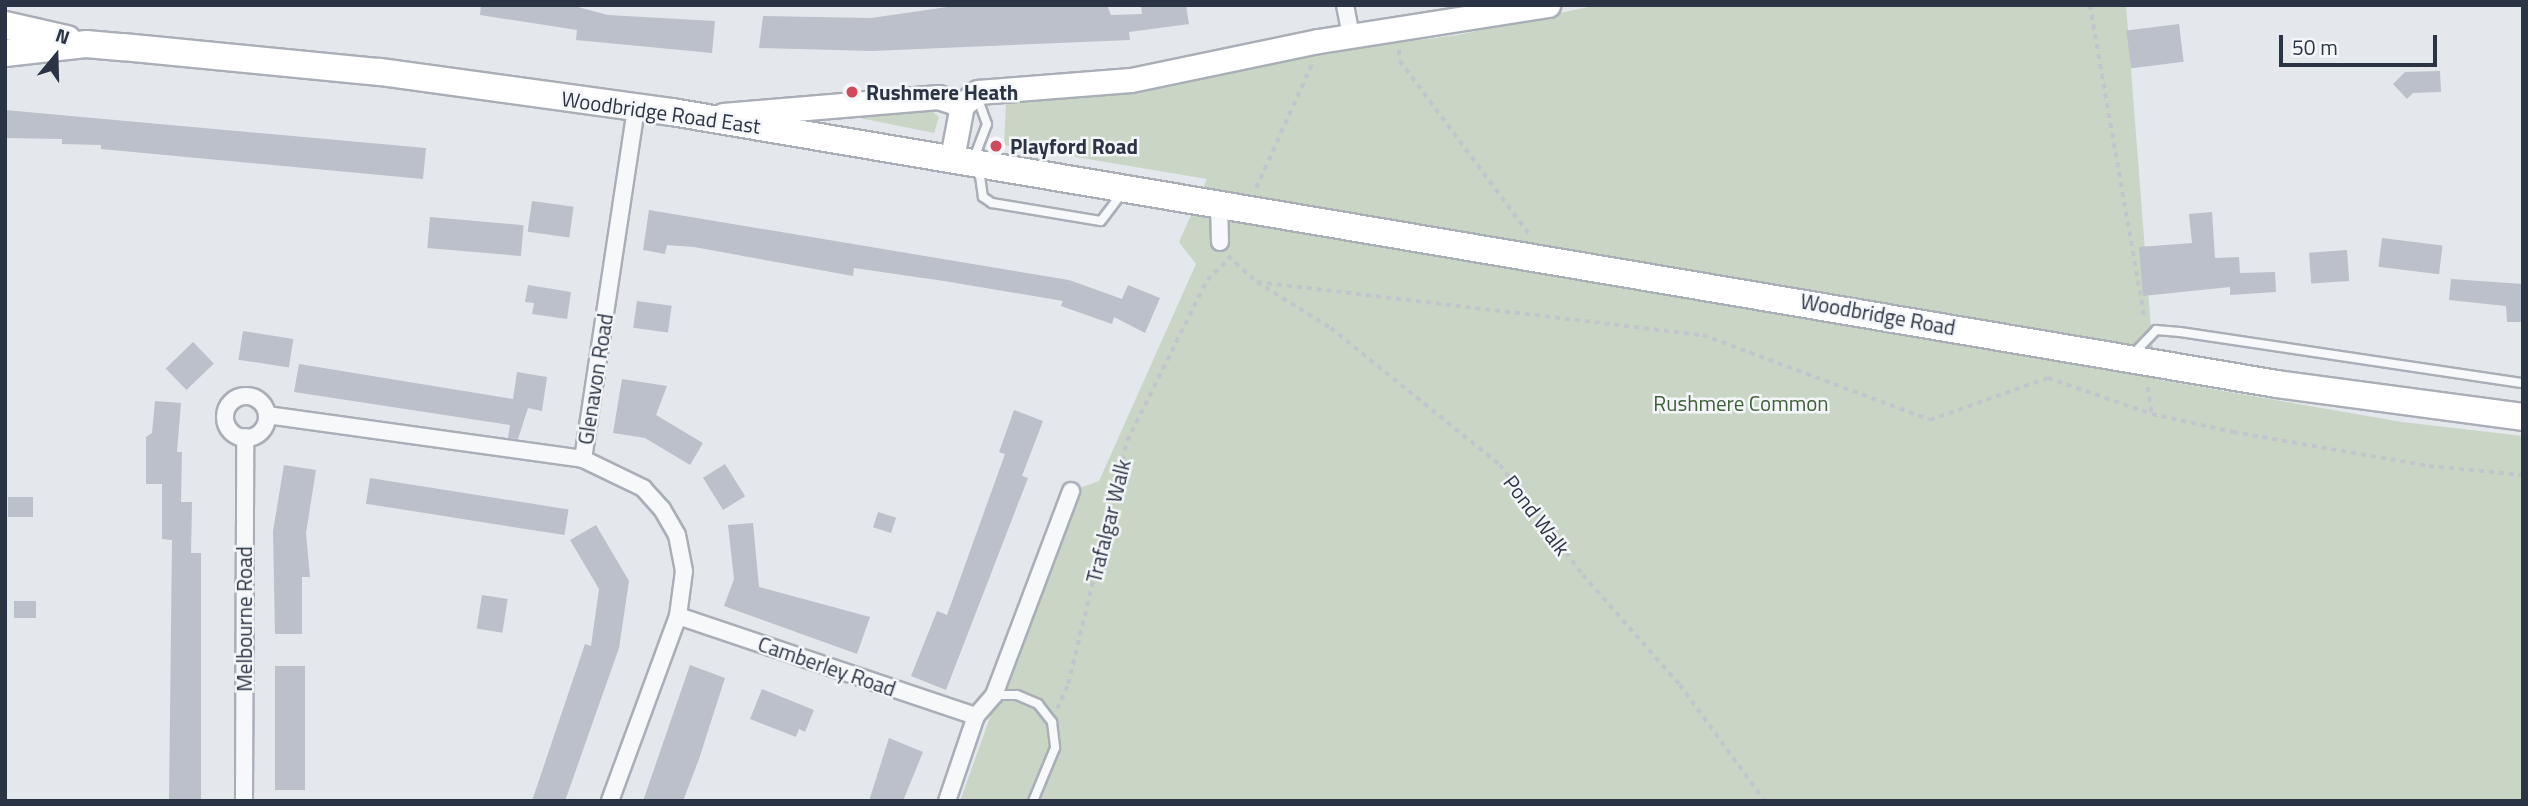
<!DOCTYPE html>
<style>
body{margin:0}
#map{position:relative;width:2528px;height:806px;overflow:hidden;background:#e4e7ec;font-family:"Titillium Web",sans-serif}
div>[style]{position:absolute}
.green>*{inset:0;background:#c9d6c5}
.building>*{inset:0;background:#bbc0ca;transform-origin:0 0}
.path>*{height:3.5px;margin-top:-1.75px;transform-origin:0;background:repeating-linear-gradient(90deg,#c2c5cb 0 5px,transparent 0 10px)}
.roads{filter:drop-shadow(2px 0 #a9aeb7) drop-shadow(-2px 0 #a9aeb7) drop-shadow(0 2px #a9aeb7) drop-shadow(0 -2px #a9aeb7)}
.lane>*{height:8px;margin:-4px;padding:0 4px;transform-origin:4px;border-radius:4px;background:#f7f8fa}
.street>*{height:16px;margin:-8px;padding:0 8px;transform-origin:8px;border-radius:8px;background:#f7f8fa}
.street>.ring{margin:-8px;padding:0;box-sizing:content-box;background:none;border:16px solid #f7f8fa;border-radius:50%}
.secondary>*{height:23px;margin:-11.5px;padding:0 11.5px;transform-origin:11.5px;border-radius:11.5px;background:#fff}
.primary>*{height:26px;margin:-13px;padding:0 13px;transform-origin:13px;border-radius:13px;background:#fff}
.dots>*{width:19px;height:19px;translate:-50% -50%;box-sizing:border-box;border:4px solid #f4f6f9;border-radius:50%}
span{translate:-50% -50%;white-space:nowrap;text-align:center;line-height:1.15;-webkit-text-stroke:5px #f4f6f9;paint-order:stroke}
.poi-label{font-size:21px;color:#2b3445;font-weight:700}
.left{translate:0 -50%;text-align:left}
.street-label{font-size:21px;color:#2b3445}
.park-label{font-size:21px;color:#3f6138}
.frame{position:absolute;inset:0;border:7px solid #2b3445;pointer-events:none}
.north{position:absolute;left:21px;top:21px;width:70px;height:70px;-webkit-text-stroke:5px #f4f6f9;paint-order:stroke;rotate:19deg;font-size:19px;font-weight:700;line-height:28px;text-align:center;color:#2b3445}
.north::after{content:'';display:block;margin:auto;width:24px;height:32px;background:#2b3445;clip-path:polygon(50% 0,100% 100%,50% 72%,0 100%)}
.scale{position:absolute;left:2279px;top:35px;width:158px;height:32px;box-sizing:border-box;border:4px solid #2b3445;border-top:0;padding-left:9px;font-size:21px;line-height:24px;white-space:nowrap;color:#2b3445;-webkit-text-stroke:5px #f4f6f9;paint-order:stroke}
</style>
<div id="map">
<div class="green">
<i style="clip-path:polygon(1598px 5px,2126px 5px,2155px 379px,2402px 422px,2523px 436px,2523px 801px,960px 801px,1071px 491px,1099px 481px,1196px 264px,1179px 242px,1207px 179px,1004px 145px,1006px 104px,1138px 92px,1319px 53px,1458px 35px)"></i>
<i style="clip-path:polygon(928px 108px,939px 117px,934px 133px,845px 115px)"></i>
</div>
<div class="building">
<i style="clip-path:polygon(481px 5px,570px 5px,608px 15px,715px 21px,712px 53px,576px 40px,577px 30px,480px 15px)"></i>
<i style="clip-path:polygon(961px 5px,1107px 5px,1111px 15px,1142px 14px,1141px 5px,1186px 5px,1189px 24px,1129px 32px,1130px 40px,872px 51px,759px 48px,763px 16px,871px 18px)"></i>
<i style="left:2179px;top:24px;width:38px;height:53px;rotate:83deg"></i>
<i style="clip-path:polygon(2440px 71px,2441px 92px,2413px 93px,2407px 99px,2393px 84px,2405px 72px)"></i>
<i style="clip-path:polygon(5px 110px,426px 148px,423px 179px,101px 149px,101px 145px,62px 144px,62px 139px,5px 138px)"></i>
<i style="left:532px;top:201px;width:42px;height:31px;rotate:8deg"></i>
<i style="clip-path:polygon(649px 210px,1069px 280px,1122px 299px,1128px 285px,1160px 298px,1145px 333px,1114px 317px,1112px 324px,1061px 306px,1063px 301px,944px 281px,854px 268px,853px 276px,694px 247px,667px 245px,665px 254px,643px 250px)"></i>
<i style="clip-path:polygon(2212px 212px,2215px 258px,2239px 257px,2240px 273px,2275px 272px,2276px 292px,2230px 295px,2230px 287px,2143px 296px,2139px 247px,2192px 243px,2189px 214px)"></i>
<i style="left:430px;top:217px;width:94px;height:31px;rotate:5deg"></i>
<i style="left:2382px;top:238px;width:61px;height:29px;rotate:7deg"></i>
<i style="left:2347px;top:250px;width:31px;height:38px;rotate:86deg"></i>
<i style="clip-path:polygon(2451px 279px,2523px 284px,2523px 322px,2507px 322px,2506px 306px,2449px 300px)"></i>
<i style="clip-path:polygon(528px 285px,571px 292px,567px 319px,532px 314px,534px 303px,525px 302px)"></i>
<i style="left:637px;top:301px;width:35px;height:27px;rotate:8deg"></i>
<i style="left:243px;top:331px;width:51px;height:29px;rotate:9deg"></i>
<i style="left:193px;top:342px;width:30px;height:38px;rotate:46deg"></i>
<i style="clip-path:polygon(299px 364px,513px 399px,517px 372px,547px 377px,542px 411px,528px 408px,518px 439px,508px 438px,510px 425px,294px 392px)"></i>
<i style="clip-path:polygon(622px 379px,667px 386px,656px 415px,703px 443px,690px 465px,645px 438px,613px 433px)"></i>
<i style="clip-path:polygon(155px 401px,181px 403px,177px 452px,182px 452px,181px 502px,192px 502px,191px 553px,201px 553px,201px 801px,169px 801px,172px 540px,162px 539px,162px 484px,146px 484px,146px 437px,152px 433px)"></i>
<i style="clip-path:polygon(1014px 410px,1043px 421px,1022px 476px,1028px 478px,946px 690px,911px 676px,937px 611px,947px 615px,1005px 454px,999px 452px)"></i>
<i style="left:725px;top:464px;width:38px;height:26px;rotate:58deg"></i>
<i style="clip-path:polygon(284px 465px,316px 470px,306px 533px,310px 577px,302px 577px,302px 634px,275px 634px,273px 531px)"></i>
<i style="left:370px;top:478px;width:201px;height:26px;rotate:9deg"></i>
<i style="left:8px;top:497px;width:25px;height:20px"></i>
<i style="left:878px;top:512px;width:19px;height:16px;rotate:18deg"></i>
<i style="clip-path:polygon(753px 523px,759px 587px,870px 617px,857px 654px,724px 606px,734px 579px,728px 525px)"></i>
<i style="clip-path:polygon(596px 525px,629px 581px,619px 648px,565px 801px,532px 801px,585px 644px,591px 646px,599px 589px,570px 540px)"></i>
<i style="left:482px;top:595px;width:26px;height:34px;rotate:9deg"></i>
<i style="left:14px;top:601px;width:22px;height:17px"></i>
<i style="clip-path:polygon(690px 665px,725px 678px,699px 759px,683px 801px,643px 801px)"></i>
<i style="left:275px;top:666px;width:30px;height:124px"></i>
<i style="clip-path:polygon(762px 689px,814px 710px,805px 732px,799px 729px,796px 737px,750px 719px)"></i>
<i style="clip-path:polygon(889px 738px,923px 752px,903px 801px,869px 801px)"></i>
</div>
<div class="path">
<i style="left:2090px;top:5px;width:320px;rotate:80.1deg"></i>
<i style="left:1399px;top:50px;width:11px;rotate:85deg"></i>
<i style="left:1400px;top:61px;width:216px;rotate:53.3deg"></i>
<i style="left:1256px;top:188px;width:136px;rotate:-65.7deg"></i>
<i style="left:1228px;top:256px;width:39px;rotate:42deg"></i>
<i style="left:1257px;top:282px;width:87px;rotate:31.9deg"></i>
<i style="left:1331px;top:328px;width:218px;rotate:39deg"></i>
<i style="left:1500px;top:465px;width:138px;rotate:53deg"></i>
<i style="left:1583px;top:575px;width:147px;rotate:48.6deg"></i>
<i style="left:1680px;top:685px;width:144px;rotate:53.8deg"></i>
<i style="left:1257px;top:282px;width:449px;rotate:6.8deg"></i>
<i style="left:1703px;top:335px;width:242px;rotate:20.5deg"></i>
<i style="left:1930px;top:420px;width:125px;rotate:-19.6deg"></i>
<i style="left:2048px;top:378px;width:110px;rotate:19.1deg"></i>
<i style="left:2152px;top:414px;width:83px;rotate:12.5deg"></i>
<i style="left:2233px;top:432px;width:199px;rotate:9.8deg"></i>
<i style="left:2429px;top:466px;width:94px;rotate:5.5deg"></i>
<i style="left:2148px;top:387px;width:27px;rotate:82deg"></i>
<i style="left:1057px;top:709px;width:27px;rotate:-66deg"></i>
<i style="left:1068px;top:684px;width:250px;rotate:-76.4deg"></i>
<i style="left:1127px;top:441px;width:180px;rotate:-63.6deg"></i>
<i style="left:1207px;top:280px;width:29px;rotate:-44deg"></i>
</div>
<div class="roads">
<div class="lane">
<i style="left:974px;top:158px;width:36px;rotate:-69deg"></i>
<i style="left:987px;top:124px;width:30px;rotate:-110deg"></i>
<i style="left:979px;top:169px;width:28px;rotate:82deg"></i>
<i style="left:983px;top:197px;width:11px;rotate:34deg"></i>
<i style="left:992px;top:203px;width:110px;rotate:9.4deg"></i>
<i style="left:1101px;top:221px;width:35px;rotate:-53deg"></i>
<i style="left:2134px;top:353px;width:32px;rotate:-46deg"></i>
<i style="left:2156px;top:330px;width:24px;rotate:5deg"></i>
<i style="left:2180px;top:332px;width:347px;rotate:8.5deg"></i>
<i style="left:994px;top:695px;width:23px"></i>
<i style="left:1017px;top:695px;width:23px;rotate:23deg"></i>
<i style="left:1038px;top:704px;width:23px;rotate:52deg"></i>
<i style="left:1052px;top:722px;width:26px;rotate:83deg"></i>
<i style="left:1055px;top:748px;width:57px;rotate:112.5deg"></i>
</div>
<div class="street">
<i style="left:1345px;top:5px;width:32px;rotate:79deg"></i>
<i style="left:1219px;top:202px;width:40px;rotate:88.6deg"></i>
<i class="ring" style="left:225px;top:396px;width:26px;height:26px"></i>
<i style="left:267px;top:415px;width:319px;rotate:7.9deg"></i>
<i style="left:583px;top:459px;width:67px;rotate:25.8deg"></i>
<i style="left:643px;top:488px;width:28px;rotate:48deg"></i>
<i style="left:662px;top:509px;width:30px;rotate:60deg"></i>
<i style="left:677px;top:535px;width:37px;rotate:79deg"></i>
<i style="left:684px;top:571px;width:45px;rotate:97.6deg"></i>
<i style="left:678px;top:616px;width:197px;rotate:110.2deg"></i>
<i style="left:583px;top:459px;width:356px;rotate:-81.4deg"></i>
<i style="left:678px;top:616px;width:314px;rotate:18.6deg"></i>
<i style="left:244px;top:801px;width:364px;rotate:-89.8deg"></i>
<i style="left:947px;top:801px;width:90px;rotate:-71.2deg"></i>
<i style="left:976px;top:716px;width:28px;rotate:-49deg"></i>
<i style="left:994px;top:695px;width:218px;rotate:-69.3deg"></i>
</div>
<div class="secondary">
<i style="left:723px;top:115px;width:216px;rotate:-4.8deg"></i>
<i style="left:938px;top:97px;width:25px;rotate:18deg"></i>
<i style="left:952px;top:158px;width:54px;rotate:-79.3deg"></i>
<i style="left:962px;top:105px;width:21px;rotate:-39deg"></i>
<i style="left:978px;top:92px;width:153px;rotate:-4.5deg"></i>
<i style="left:1131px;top:80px;width:191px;rotate:-11.8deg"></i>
<i style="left:1318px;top:41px;width:233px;rotate:-8.9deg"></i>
</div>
<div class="primary">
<i style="left:5px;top:25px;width:64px;rotate:12.7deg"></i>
<i style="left:5px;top:53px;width:81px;rotate:-6.3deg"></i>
<i style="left:86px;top:44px;width:37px;rotate:5deg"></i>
<i style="left:123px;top:47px;width:258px;rotate:5.6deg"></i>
<i style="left:380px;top:72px;width:295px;rotate:7.8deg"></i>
<i style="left:672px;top:112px;width:1628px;rotate:9.62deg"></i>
<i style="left:2277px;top:384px;width:248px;rotate:7.6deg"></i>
</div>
</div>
<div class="dots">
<i style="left:852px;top:92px;background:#d1495b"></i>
<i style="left:996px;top:146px;background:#d1495b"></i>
</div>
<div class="poi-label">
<span class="left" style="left:866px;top:92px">Rushmere Heath</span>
<span class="left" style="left:1010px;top:146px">Playford Road</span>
</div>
<div class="street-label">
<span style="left:661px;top:112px;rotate:8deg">Woodbridge Road East</span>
<span style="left:1878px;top:314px;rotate:10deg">Woodbridge Road</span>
<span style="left:595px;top:379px;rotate:-81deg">Glenavon Road</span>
<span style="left:1537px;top:515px;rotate:53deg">Pond Walk</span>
<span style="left:1108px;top:521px;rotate:-76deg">Trafalgar Walk</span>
<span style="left:244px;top:619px;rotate:-90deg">Melbourne Road</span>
<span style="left:827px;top:666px;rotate:19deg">Camberley Road</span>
</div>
<div class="park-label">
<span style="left:1741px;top:403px">Rushmere Common</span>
</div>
<div class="frame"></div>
<div class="north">N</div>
<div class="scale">50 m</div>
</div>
